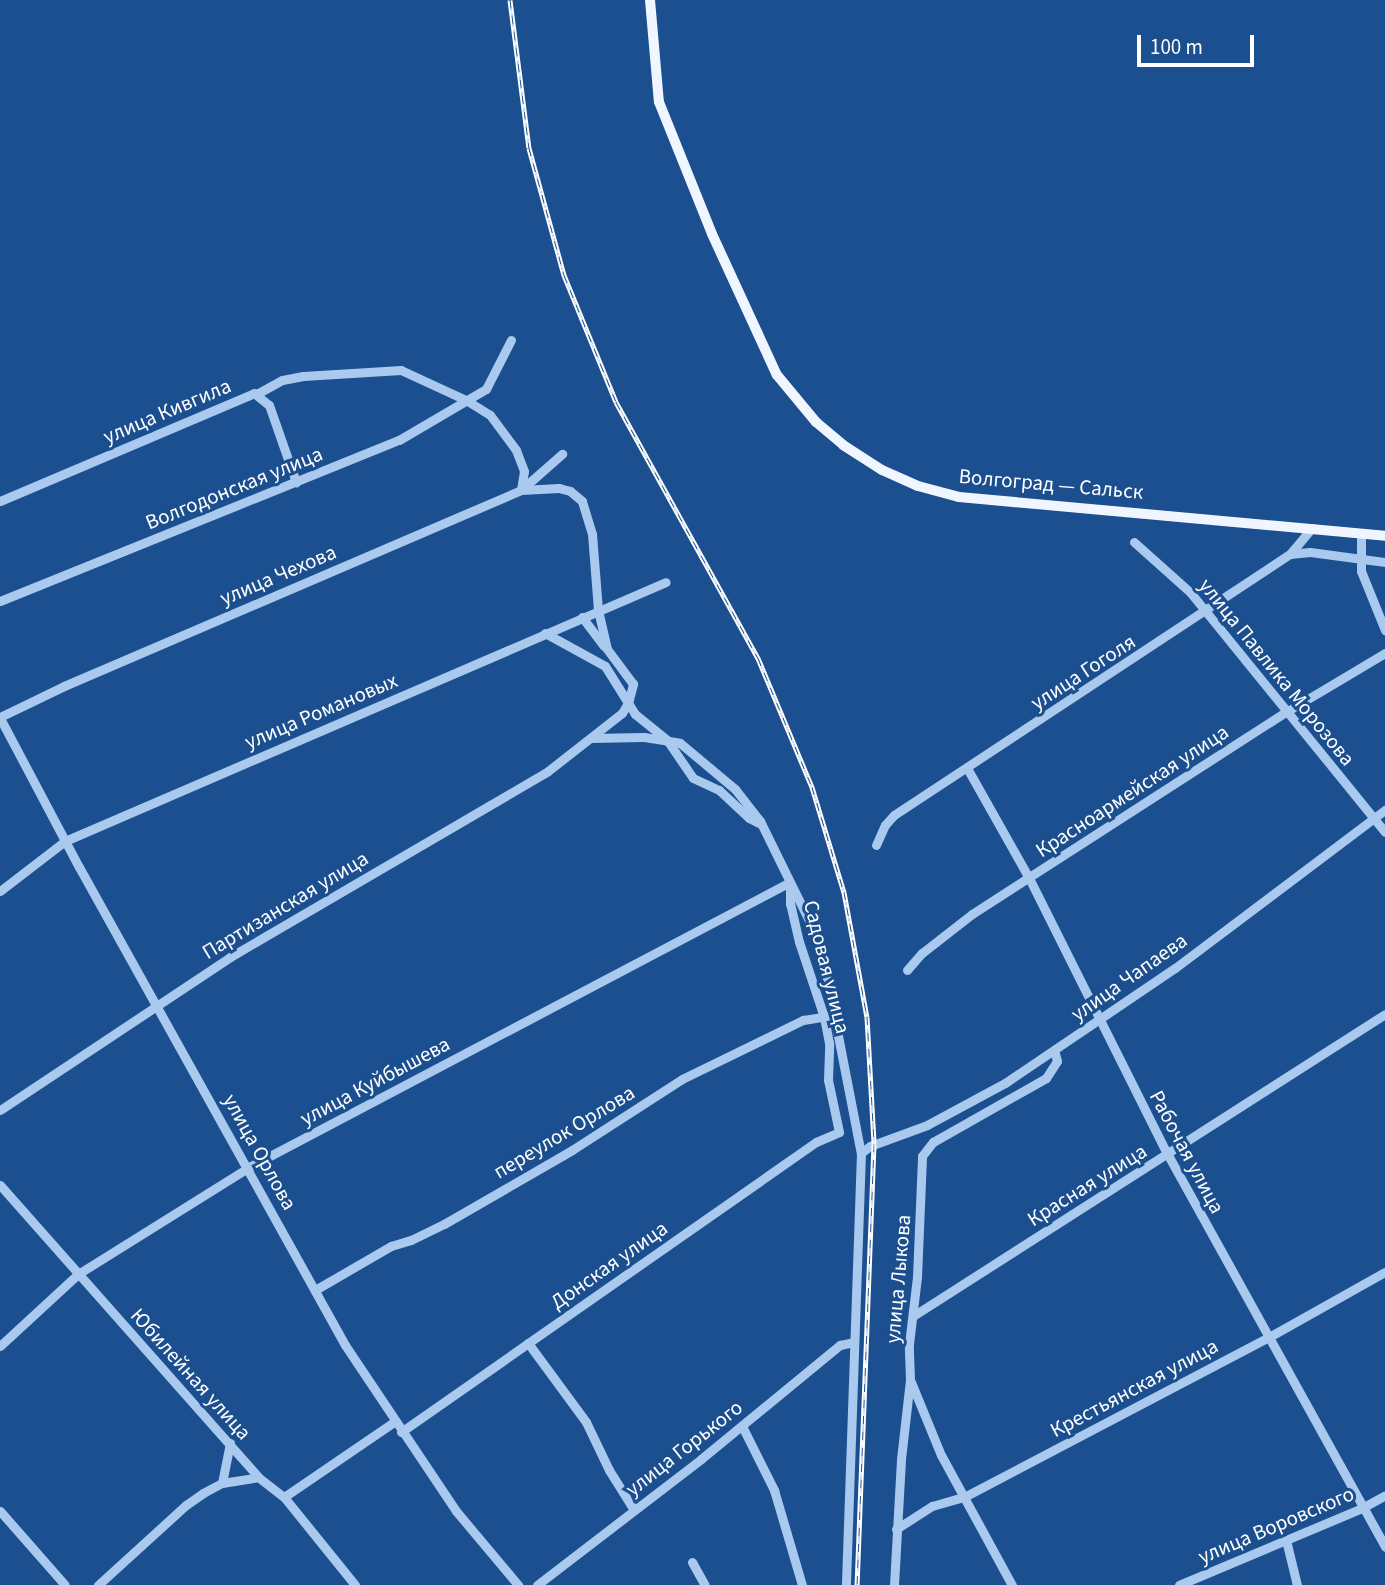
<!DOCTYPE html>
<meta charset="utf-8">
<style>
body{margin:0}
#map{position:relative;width:1385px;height:1585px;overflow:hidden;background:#1b4f8f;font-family:"Source Sans 3",sans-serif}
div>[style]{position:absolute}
.minor>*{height:9px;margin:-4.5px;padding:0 4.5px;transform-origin:4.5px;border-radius:4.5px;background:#a9c9ee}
.major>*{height:10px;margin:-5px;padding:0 5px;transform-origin:5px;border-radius:5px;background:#f0f6ff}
.rail>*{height:5px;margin-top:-2.5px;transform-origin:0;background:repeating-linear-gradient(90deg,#1b4f8f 0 8px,#fff 0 16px);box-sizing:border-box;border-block:2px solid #fff}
span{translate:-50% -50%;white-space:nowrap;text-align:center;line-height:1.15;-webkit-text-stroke:6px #1b4f8f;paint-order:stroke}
.street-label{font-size:21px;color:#fff}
.scale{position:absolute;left:1137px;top:35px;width:117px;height:32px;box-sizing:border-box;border:4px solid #fff;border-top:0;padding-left:9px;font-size:21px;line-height:24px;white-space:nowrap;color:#fff;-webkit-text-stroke:5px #1b4f8f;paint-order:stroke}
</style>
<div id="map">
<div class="minor">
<i style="left:0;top:501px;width:276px;rotate:-23deg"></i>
<i style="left:254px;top:393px;width:19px;rotate:39deg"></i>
<i style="left:269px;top:405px;width:82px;rotate:70.7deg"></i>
<i style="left:1361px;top:534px;width:37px;rotate:90deg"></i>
<i style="left:1361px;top:571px;width:64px;rotate:67.9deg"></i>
<i style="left:1134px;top:542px;width:75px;rotate:41.8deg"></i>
<i style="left:1190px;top:592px;width:309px;rotate:50.9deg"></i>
<i style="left:1290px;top:554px;width:20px;rotate:-6deg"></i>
<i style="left:1310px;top:552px;width:76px;rotate:7.6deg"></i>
<i style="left:0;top:601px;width:430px;rotate:-22deg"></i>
<i style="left:399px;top:440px;width:101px;rotate:-30.4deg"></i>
<i style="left:486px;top:389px;width:55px;rotate:-63deg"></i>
<i style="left:582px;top:617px;width:36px;rotate:53deg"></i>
<i style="left:545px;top:633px;width:68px;rotate:28.8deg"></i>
<i style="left:605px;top:666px;width:57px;rotate:58deg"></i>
<i style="left:635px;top:714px;width:41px;rotate:39.1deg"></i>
<i style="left:667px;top:740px;width:46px;rotate:55.6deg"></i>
<i style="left:693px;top:778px;width:29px;rotate:25deg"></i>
<i style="left:719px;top:790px;width:41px;rotate:43deg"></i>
<i style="left:749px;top:818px;width:11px;rotate:27deg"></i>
<i style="left:0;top:717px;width:71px;rotate:-25.8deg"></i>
<i style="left:64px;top:686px;width:497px;rotate:-23.2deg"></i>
<i style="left:521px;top:490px;width:55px;rotate:-41.3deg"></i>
<i style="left:0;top:718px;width:169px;rotate:62.1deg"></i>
<i style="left:79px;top:867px;width:547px;rotate:60.9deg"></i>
<i style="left:345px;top:1345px;width:200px;rotate:56.2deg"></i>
<i style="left:456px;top:1511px;width:97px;rotate:50deg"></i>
<i style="left:591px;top:738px;width:53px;rotate:-1.1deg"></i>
<i style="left:644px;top:737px;width:36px;rotate:9deg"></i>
<i style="left:680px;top:743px;width:72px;rotate:39.9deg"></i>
<i style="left:735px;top:789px;width:41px;rotate:52deg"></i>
<i style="left:760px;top:821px;width:136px;rotate:63.8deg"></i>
<i style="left:820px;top:943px;width:214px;rotate:79deg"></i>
<i style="left:861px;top:1153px;width:432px;rotate:92deg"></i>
<i style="left:967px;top:768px;width:126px;rotate:60.6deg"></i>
<i style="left:1029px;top:878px;width:310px;rotate:63.4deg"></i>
<i style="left:1168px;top:1155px;width:448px;rotate:61deg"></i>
<i style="left:876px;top:845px;width:22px;rotate:-66deg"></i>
<i style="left:885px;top:825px;width:13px;rotate:-48deg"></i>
<i style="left:894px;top:815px;width:474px;rotate:-33.4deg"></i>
<i style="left:1290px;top:554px;width:34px;rotate:-50deg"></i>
<i style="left:0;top:891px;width:82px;rotate:-37.6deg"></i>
<i style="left:65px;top:841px;width:654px;rotate:-23.31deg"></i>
<i style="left:907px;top:970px;width:23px;rotate:-49deg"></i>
<i style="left:922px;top:953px;width:63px;rotate:-38deg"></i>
<i style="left:972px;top:914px;width:373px;rotate:-32.8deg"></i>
<i style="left:1286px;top:712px;width:115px;rotate:-30.8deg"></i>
<i style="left:0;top:1110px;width:276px;rotate:-33.6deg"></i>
<i style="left:230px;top:957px;width:368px;rotate:-30.3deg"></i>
<i style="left:548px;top:771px;width:94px;rotate:-38.1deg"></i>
<i style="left:622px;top:713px;width:12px;rotate:-59deg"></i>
<i style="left:628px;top:703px;width:20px;rotate:-75deg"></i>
<i style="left:633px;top:684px;width:44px;rotate:-126.6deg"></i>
<i style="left:607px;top:649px;width:40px;rotate:-103deg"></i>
<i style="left:598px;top:610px;width:76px;rotate:-94.5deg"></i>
<i style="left:592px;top:534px;width:34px;rotate:-107deg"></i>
<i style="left:582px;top:501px;width:16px;rotate:-140deg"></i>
<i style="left:570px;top:491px;width:11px;rotate:-165deg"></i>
<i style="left:559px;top:488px;width:38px;rotate:177deg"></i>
<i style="left:521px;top:490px;width:19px;rotate:-81deg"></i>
<i style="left:524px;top:471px;width:22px;rotate:-111deg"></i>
<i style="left:516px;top:450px;width:44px;rotate:-126.6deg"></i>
<i style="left:490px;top:415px;width:26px;rotate:-148deg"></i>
<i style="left:468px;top:401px;width:74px;rotate:-155.2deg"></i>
<i style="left:401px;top:370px;width:98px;rotate:176.5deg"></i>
<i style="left:303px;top:376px;width:21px;rotate:169deg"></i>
<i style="left:282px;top:380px;width:29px;rotate:151deg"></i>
<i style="left:861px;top:1153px;width:11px;rotate:-38deg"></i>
<i style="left:870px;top:1146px;width:61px;rotate:-20.2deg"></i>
<i style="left:927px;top:1125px;width:89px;rotate:-28.3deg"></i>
<i style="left:1005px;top:1083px;width:205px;rotate:-34.1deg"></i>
<i style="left:1175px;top:968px;width:263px;rotate:-37deg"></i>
<i style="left:0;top:1185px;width:390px;rotate:48.5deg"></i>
<i style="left:258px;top:1477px;width:33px;rotate:38deg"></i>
<i style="left:284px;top:1497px;width:113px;rotate:51.1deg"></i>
<i style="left:315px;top:1290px;width:88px;rotate:-30.1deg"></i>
<i style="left:391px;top:1246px;width:21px;rotate:-17deg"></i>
<i style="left:411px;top:1240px;width:37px;rotate:-26deg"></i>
<i style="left:444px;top:1224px;width:148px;rotate:-30deg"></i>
<i style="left:572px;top:1150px;width:131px;rotate:-32.8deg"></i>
<i style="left:682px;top:1079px;width:135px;rotate:-26deg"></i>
<i style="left:803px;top:1020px;width:25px;rotate:-9deg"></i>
<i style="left:913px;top:1316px;width:560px;rotate:-32.61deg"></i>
<i style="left:528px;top:1343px;width:98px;rotate:53.7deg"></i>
<i style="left:586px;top:1422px;width:53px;rotate:64.4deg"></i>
<i style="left:609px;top:1470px;width:47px;rotate:58deg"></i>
<i style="left:0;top:1346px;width:106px;rotate:-42.7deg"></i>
<i style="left:78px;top:1274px;width:202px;rotate:-32deg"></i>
<i style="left:249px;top:1167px;width:611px;rotate:-27.78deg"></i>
<i style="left:911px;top:1382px;width:79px;rotate:67.7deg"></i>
<i style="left:941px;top:1455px;width:148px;rotate:61.4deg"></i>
<i style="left:742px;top:1426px;width:72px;rotate:63.4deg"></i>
<i style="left:774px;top:1490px;width:99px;rotate:73.6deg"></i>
<i style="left:401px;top:1432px;width:506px;rotate:-34.95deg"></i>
<i style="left:816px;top:1142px;width:25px;rotate:-23deg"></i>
<i style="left:839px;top:1132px;width:53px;rotate:-101.9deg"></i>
<i style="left:828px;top:1080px;width:37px;rotate:-88deg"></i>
<i style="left:829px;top:1043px;width:26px;rotate:-101deg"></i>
<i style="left:824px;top:1017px;width:79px;rotate:-108.4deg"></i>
<i style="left:799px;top:942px;width:39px;rotate:-103deg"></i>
<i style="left:790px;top:904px;width:17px;rotate:-90deg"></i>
<i style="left:222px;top:1483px;width:41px;rotate:-78.7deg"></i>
<i style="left:284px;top:1497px;width:133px;rotate:-34.3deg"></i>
<i style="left:0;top:1511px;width:98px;rotate:48.7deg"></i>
<i style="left:896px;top:1529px;width:43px;rotate:-32.6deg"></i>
<i style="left:932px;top:1506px;width:35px;rotate:-16deg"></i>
<i style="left:966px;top:1496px;width:342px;rotate:-27.7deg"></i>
<i style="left:1269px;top:1337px;width:133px;rotate:-29.3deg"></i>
<i style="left:1286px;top:1540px;width:46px;rotate:76.3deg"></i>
<i style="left:692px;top:1562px;width:26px;rotate:61deg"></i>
<i style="left:98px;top:1585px;width:119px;rotate:-42.3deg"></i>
<i style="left:186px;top:1505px;width:21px;rotate:-35deg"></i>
<i style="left:203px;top:1493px;width:21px;rotate:-28deg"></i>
<i style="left:222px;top:1483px;width:36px;rotate:-9deg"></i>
<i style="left:537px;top:1585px;width:207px;rotate:-37.5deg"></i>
<i style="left:701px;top:1459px;width:180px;rotate:-39.4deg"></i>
<i style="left:840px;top:1345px;width:14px;rotate:-12deg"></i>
<i style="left:894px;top:1585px;width:126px;rotate:-86.8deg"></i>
<i style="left:901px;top:1459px;width:80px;rotate:-83.5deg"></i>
<i style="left:910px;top:1380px;width:36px;rotate:-92deg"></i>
<i style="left:909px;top:1344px;width:67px;rotate:-83.2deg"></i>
<i style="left:917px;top:1277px;width:121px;rotate:-87.6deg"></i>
<i style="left:922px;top:1156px;width:18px;rotate:-52deg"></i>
<i style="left:933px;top:1142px;width:130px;rotate:-29.5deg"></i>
<i style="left:1046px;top:1078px;width:20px;rotate:-57deg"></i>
<i style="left:1057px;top:1061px;width:11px;rotate:-105deg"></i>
<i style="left:1179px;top:1585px;width:199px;rotate:-22.8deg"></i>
<i style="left:1362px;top:1508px;width:26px;rotate:-29deg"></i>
</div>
<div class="major">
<i style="left:650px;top:0;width:102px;rotate:85deg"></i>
<i style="left:659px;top:102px;width:142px;rotate:68.1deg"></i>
<i style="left:712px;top:234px;width:155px;rotate:65.3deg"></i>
<i style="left:777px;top:375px;width:61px;rotate:50.3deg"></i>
<i style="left:816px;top:422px;width:35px;rotate:40deg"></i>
<i style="left:843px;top:445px;width:46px;rotate:32.7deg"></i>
<i style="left:882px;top:470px;width:39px;rotate:24deg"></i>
<i style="left:918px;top:486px;width:42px;rotate:15deg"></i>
<i style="left:959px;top:497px;width:428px;rotate:5.2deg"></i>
</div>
<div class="rail">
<i style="left:510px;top:0;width:149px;rotate:82.7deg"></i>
<i style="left:529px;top:148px;width:132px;rotate:74.6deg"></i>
<i style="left:564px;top:275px;width:137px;rotate:67.7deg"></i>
<i style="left:616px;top:402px;width:293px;rotate:61deg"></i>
<i style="left:758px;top:658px;width:140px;rotate:67.3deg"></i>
<i style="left:812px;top:787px;width:110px;rotate:73.1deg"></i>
<i style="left:844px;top:892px;width:127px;rotate:79.6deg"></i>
<i style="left:867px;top:1017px;width:127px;rotate:86.8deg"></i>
<i style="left:874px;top:1144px;width:441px;rotate:92.2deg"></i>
</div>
<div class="street-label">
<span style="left:167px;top:411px;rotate:-23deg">улица Кивгила</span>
<span style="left:1051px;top:484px;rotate:5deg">Волгоград — Сальск</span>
<span style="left:234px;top:488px;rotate:-22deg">Волгодонская улица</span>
<span style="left:278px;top:575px;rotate:-23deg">улица Чехова</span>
<span style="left:1083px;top:672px;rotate:-33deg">улица Гоголя</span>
<span style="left:1277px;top:672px;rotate:51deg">улица Павлика Морозова</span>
<span style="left:321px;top:711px;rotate:-23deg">улица Романовых</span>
<span style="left:1132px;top:791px;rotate:-33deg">Красноармейская улица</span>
<span style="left:285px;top:905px;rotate:-31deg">Партизанская улица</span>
<span style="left:827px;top:967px;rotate:76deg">Садовая улица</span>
<span style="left:1129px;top:977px;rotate:-35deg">улица Чапаева</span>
<span style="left:375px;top:1081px;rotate:-28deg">улица Куйбышева</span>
<span style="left:564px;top:1132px;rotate:-31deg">переулок Орлова</span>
<span style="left:260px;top:1152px;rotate:61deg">улица Орлова</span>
<span style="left:1187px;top:1152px;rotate:62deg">Рабочая улица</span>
<span style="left:1087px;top:1185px;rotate:-32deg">Красная улица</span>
<span style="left:609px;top:1265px;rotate:-35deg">Донская улица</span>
<span style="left:898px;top:1279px;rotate:-85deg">улица Лыкова</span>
<span style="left:191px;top:1374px;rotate:48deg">Юбилейная улица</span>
<span style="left:1134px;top:1388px;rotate:-28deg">Крестьянская улица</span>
<span style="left:684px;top:1448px;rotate:-38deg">улица Горького</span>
<span style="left:1276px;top:1525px;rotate:-23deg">улица Воровского</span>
</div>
<div class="scale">100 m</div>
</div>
